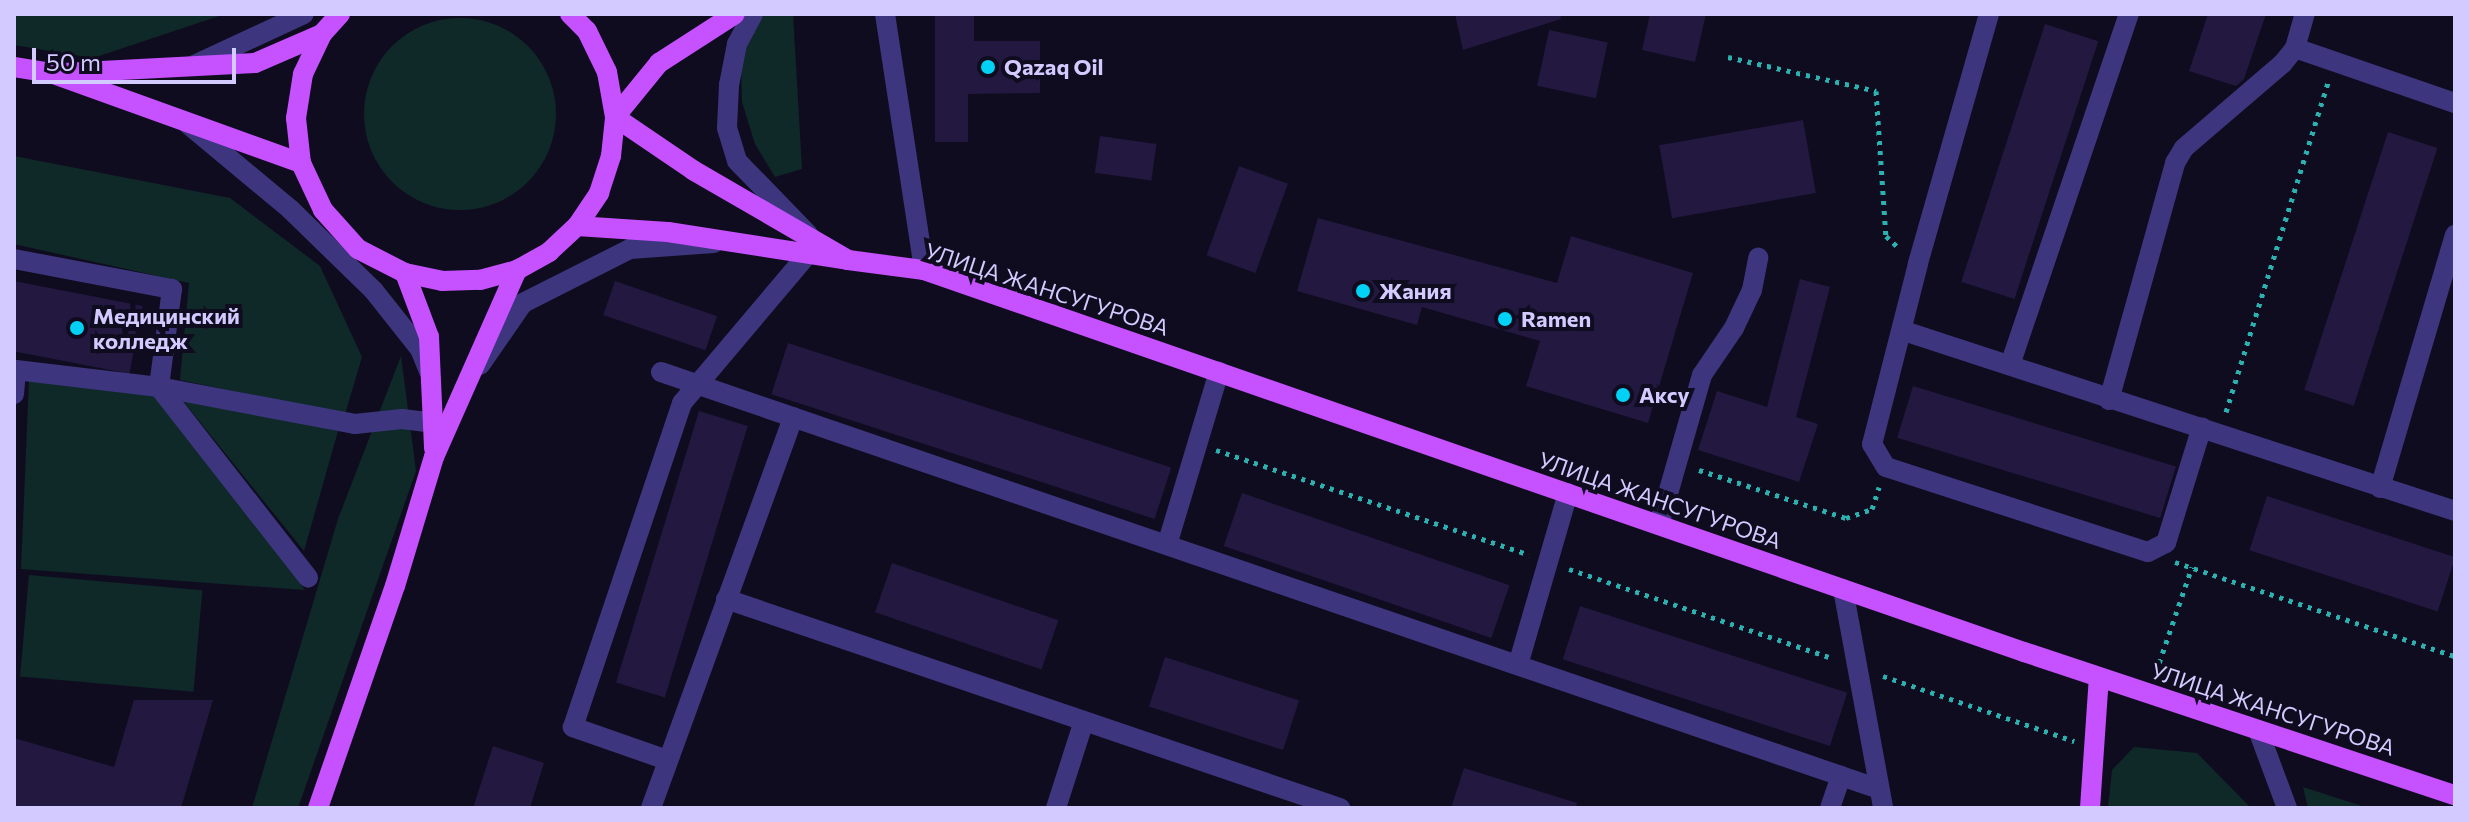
<!DOCTYPE html>
<meta charset="utf-8">
<style>
body{margin:0}
#map{position:relative;width:2469px;height:822px;overflow:hidden;background:#100c1f;font-family:Commissioner,sans-serif}
div>[style]{position:absolute}
.green>*{inset:0;background:#0f2929;transform-origin:0 0}
.round{border-radius:50%}
.building>*{inset:0;background:#221840;transform-origin:0 0}
.path>*{height:5px;margin-top:-2.5px;transform-origin:0;background:repeating-linear-gradient(90deg,#2bb2b0 0 4px,transparent 0 10px)}
.minor>*{height:20px;margin:-10px;padding:0 10px;transform-origin:10px;border-radius:10px;background:#3d367f}
.major>*{height:20px;margin:-10px;padding:0 10px;transform-origin:10px;border-radius:10px;background:#c651ff}
.dots>*{width:22px;height:22px;translate:-50% -50%;box-sizing:border-box;border:4px solid #100c1f;border-radius:50%}
span{translate:-50% -50%;white-space:nowrap;text-align:center;line-height:1.15;-webkit-text-stroke:8px #100c1f;paint-order:stroke}
.poi-label{font-size:22px;color:#d3caff;font-weight:700}
.left{translate:0 -50%;text-align:left}
.street-label{font-size:22px;color:#d3caff}
.frame{position:absolute;inset:0;border:16px solid #d3caff;pointer-events:none}
.scale{position:absolute;left:32px;top:48px;width:204px;height:36px;box-sizing:border-box;border:4px solid #d3caff;border-top:0;padding-left:10px;font-size:24px;line-height:28px;white-space:nowrap;color:#d3caff;-webkit-text-stroke:6px #100c1f;paint-order:stroke}
</style>
<div id="map">
<div class="green">
<i style="clip-path:polygon(14px 14px,225px 14px,93px 58px,14px 45px)"></i>
<i style="clip-path:polygon(761px 14px,793px 14px,802px 169px,775px 177px,755px 144px,742px 102px,741px 61px)"></i>
<i class="round" style="left:364px;top:18px;width:192px;height:192px"></i>
<i style="clip-path:polygon(14px 156px,230px 198px,320px 266px,362px 357px,345px 414px,180px 380px,189px 283px,14px 244px)"></i>
<i style="clip-path:polygon(401px 356px,416px 471px,298px 808px,252px 808px,338px 519px)"></i>
<i style="clip-path:polygon(29px 381px,149px 386px,305px 590px,21px 569px)"></i>
<i style="clip-path:polygon(175px 391px,338px 431px,304px 551px)"></i>
<i style="left:29px;top:575px;width:174px;height:102px;rotate:5deg"></i>
<i style="clip-path:polygon(2134px 747px,2197px 753px,2251px 808px,2108px 808px,2112px 770px)"></i>
<i style="clip-path:polygon(2303px 787px,2368px 808px,2308px 808px)"></i>
</div>
<div class="building">
<i style="clip-path:polygon(935px 14px,974px 14px,974px 41px,1040px 41px,1040px 93px,968px 94px,968px 142px,935px 142px)"></i>
<i style="clip-path:polygon(1455px 14px,1560px 14px,1561px 19px,1463px 50px)"></i>
<i style="clip-path:polygon(1650px 14px,1706px 14px,1695px 62px,1642px 50px)"></i>
<i style="clip-path:polygon(2208px 14px,2266px 14px,2244px 79px,2236px 86px,2189px 71px)"></i>
<i style="left:2045px;top:24px;width:56px;height:271px;rotate:18deg"></i>
<i style="left:1549px;top:30px;width:60px;height:57px;rotate:12deg"></i>
<i style="left:1803px;top:120px;width:74px;height:146px;rotate:80deg"></i>
<i style="left:2388px;top:132px;width:52px;height:271px;rotate:18deg"></i>
<i style="left:1100px;top:136px;width:57px;height:37px;rotate:8deg"></i>
<i style="left:1239px;top:166px;width:52px;height:95px;rotate:20deg"></i>
<i style="clip-path:polygon(1318px 218px,1557px 283px,1571px 236px,1693px 273px,1648px 423px,1526px 386px,1540px 341px,1422px 307px,1417px 325px,1297px 291px)"></i>
<i style="clip-path:polygon(1800px 279px,1830px 287px,1796px 417px,1818px 424px,1799px 482px,1698px 450px,1717px 391px,1767px 407px)"></i>
<i style="left:14px;top:281px;width:131px;height:69px;rotate:11deg"></i>
<i style="left:615px;top:281px;width:108px;height:36px;rotate:19deg"></i>
<i style="left:788px;top:343px;width:403px;height:54px;rotate:18deg"></i>
<i style="left:1913px;top:386px;width:275px;height:54px;rotate:17deg"></i>
<i style="left:699px;top:411px;width:51px;height:284px;rotate:17deg"></i>
<i style="left:1242px;top:493px;width:283px;height:56px;rotate:19deg"></i>
<i style="left:2267px;top:496px;width:198px;height:57px;rotate:18deg"></i>
<i style="left:892px;top:563px;width:176px;height:52px;rotate:19deg"></i>
<i style="left:1580px;top:606px;width:281px;height:56px;rotate:18deg"></i>
<i style="left:1165px;top:657px;width:141px;height:52px;rotate:18deg"></i>
<i style="clip-path:polygon(134px 700px,213px 700px,181px 808px,14px 808px,14px 738px,114px 767px)"></i>
<i style="clip-path:polygon(493px 746px,544px 763px,530px 808px,473px 808px)"></i>
<i style="clip-path:polygon(1464px 768px,1577px 803px,1576px 808px,1451px 808px)"></i>
</div>
<div class="path">
<i style="left:1728px;top:57px;width:152px;rotate:12.9deg"></i>
<i style="left:1876px;top:91px;width:145px;rotate:86.1deg"></i>
<i style="left:1886px;top:236px;width:18px;rotate:43deg"></i>
<i style="left:2226px;top:412px;width:345px;rotate:-72.8deg"></i>
<i style="left:1216px;top:450px;width:330px;rotate:18.5deg"></i>
<i style="left:1699px;top:470px;width:155px;rotate:18.1deg"></i>
<i style="left:1846px;top:518px;width:28px;rotate:-19deg"></i>
<i style="left:1872px;top:509px;width:23px;rotate:-72deg"></i>
<i style="left:2175px;top:562px;width:295px;rotate:18.6deg"></i>
<i style="left:1569px;top:569px;width:278px;rotate:18.7deg"></i>
<i style="left:2156px;top:672px;width:111px;rotate:-71.1deg"></i>
<i style="left:1883px;top:676px;width:202px;rotate:18.8deg"></i>
</div>
<div class="minor">
<i style="left:753px;top:14px;width:34px;rotate:118deg"></i>
<i style="left:737px;top:44px;width:42px;rotate:101deg"></i>
<i style="left:729px;top:85px;width:43px;rotate:92.7deg"></i>
<i style="left:727px;top:128px;width:34px;rotate:73deg"></i>
<i style="left:737px;top:161px;width:102px;rotate:45.8deg"></i>
<i style="left:885px;top:14px;width:259px;rotate:81.3deg"></i>
<i style="left:1989px;top:14px;width:260px;rotate:105.9deg"></i>
<i style="left:1918px;top:264px;width:186px;rotate:104.3deg"></i>
<i style="left:1872px;top:444px;width:27px;rotate:59deg"></i>
<i style="left:1886px;top:467px;width:275px;rotate:18deg"></i>
<i style="left:2148px;top:552px;width:20px;rotate:-27deg"></i>
<i style="left:2166px;top:543px;width:121px;rotate:-72.8deg"></i>
<i style="left:2295px;top:48px;width:169px;rotate:19deg"></i>
<i style="left:192px;top:66px;width:123px;rotate:-24.9deg"></i>
<i style="left:188px;top:124px;width:133px;rotate:39.8deg"></i>
<i style="left:290px;top:209px;width:117px;rotate:44.3deg"></i>
<i style="left:374px;top:291px;width:74px;rotate:51.6deg"></i>
<i style="left:420px;top:349px;width:24px;rotate:68deg"></i>
<i style="left:14px;top:259px;width:161px;rotate:10.8deg"></i>
<i style="left:172px;top:289px;width:99px;rotate:97.6deg"></i>
<i style="left:159px;top:387px;width:242px;rotate:52deg"></i>
<i style="left:1904px;top:331px;width:580px;rotate:18.09deg"></i>
<i style="left:480px;top:365px;width:75px;rotate:-55.3deg"></i>
<i style="left:523px;top:303px;width:120px;rotate:-26.8deg"></i>
<i style="left:630px;top:249px;width:84px;rotate:-4.1deg"></i>
<i style="left:2010px;top:365px;width:371px;rotate:-71.3deg"></i>
<i style="left:661px;top:372px;width:1287px;rotate:18.9deg"></i>
<i style="left:14px;top:394px;width:24px;rotate:-85deg"></i>
<i style="left:16px;top:370px;width:144px;rotate:6.8deg"></i>
<i style="left:159px;top:387px;width:199px;rotate:10.7deg"></i>
<i style="left:355px;top:424px;width:47px;rotate:-6.1deg"></i>
<i style="left:402px;top:419px;width:31px;rotate:7deg"></i>
<i style="left:2109px;top:400px;width:246px;rotate:-74.4deg"></i>
<i style="left:2175px;top:163px;width:17px;rotate:-59deg"></i>
<i style="left:2184px;top:148px;width:130px;rotate:-40.6deg"></i>
<i style="left:2283px;top:63px;width:19px;rotate:-51deg"></i>
<i style="left:2295px;top:48px;width:35px;rotate:-74deg"></i>
<i style="left:2380px;top:488px;width:264px;rotate:-73.5deg"></i>
<i style="left:1659px;top:525px;width:156px;rotate:-74deg"></i>
<i style="left:1702px;top:375px;width:57px;rotate:-55.8deg"></i>
<i style="left:1734px;top:328px;width:42px;rotate:-64.7deg"></i>
<i style="left:1752px;top:290px;width:33px;rotate:-79deg"></i>
<i style="left:1167px;top:545px;width:181px;rotate:-73.3deg"></i>
<i style="left:1843px;top:589px;width:223px;rotate:79.6deg"></i>
<i style="left:726px;top:599px;width:649px;rotate:18.8deg"></i>
<i style="left:1518px;top:665px;width:179px;rotate:-73.8deg"></i>
<i style="left:2258px;top:730px;width:83px;rotate:69.6deg"></i>
<i style="left:667px;top:760px;width:100px;rotate:-160.7deg"></i>
<i style="left:573px;top:727px;width:342px;rotate:-71.4deg"></i>
<i style="left:682px;top:403px;width:195px;rotate:-49.8deg"></i>
<i style="left:651px;top:808px;width:416px;rotate:-70deg"></i>
<i style="left:1056px;top:808px;width:91px;rotate:-72.2deg"></i>
<i style="left:1830px;top:808px;width:34px;rotate:-71deg"></i>
</div>
<div class="major">
<i style="left:340px;top:14px;width:27px;rotate:132deg"></i>
<i style="left:322px;top:34px;width:44px;rotate:115.4deg"></i>
<i style="left:303px;top:74px;width:45px;rotate:99deg"></i>
<i style="left:296px;top:118px;width:45px;rotate:83.7deg"></i>
<i style="left:301px;top:163px;width:52px;rotate:64.9deg"></i>
<i style="left:323px;top:210px;width:52px;rotate:48.1deg"></i>
<i style="left:358px;top:249px;width:53px;rotate:27.1deg"></i>
<i style="left:405px;top:273px;width:38px;rotate:12deg"></i>
<i style="left:442px;top:281px;width:38px;rotate:-2deg"></i>
<i style="left:480px;top:280px;width:38px;rotate:-15deg"></i>
<i style="left:517px;top:270px;width:37px;rotate:-29deg"></i>
<i style="left:549px;top:252px;width:38px;rotate:-43deg"></i>
<i style="left:577px;top:226px;width:40px;rotate:-56deg"></i>
<i style="left:599px;top:193px;width:39px;rotate:-72deg"></i>
<i style="left:611px;top:156px;width:39px;rotate:-84deg"></i>
<i style="left:615px;top:117px;width:46px;rotate:-100.1deg"></i>
<i style="left:607px;top:72px;width:46px;rotate:-116deg"></i>
<i style="left:587px;top:31px;width:24px;rotate:-135deg"></i>
<i style="left:14px;top:67px;width:37px;rotate:9deg"></i>
<i style="left:51px;top:73px;width:266px;rotate:19.8deg"></i>
<i style="left:63px;top:73px;width:192px;rotate:-3deg"></i>
<i style="left:255px;top:63px;width:73px;rotate:-23.4deg"></i>
<i style="left:577px;top:226px;width:91px;rotate:3.8deg"></i>
<i style="left:668px;top:232px;width:182px;rotate:8.8deg"></i>
<i style="left:848px;top:260px;width:179px;rotate:-149.9deg"></i>
<i style="left:693px;top:170px;width:94px;rotate:-145.8deg"></i>
<i style="left:615px;top:117px;width:70px;rotate:-50.8deg"></i>
<i style="left:659px;top:63px;width:90px;rotate:-32.8deg"></i>
<i style="left:848px;top:260px;width:77px;rotate:7.5deg"></i>
<i style="left:924px;top:270px;width:1164px;rotate:19.15deg"></i>
<i style="left:2024px;top:652px;width:454px;rotate:18.4deg"></i>
<i style="left:405px;top:273px;width:68px;rotate:69.4deg"></i>
<i style="left:429px;top:337px;width:112px;rotate:87.4deg"></i>
<i style="left:318px;top:808px;width:235px;rotate:-70.9deg"></i>
<i style="left:395px;top:586px;width:135px;rotate:-73.2deg"></i>
<i style="left:434px;top:457px;width:205px;rotate:-66.1deg"></i>
<i style="left:2090px;top:808px;width:131px;rotate:-86.1deg"></i>
</div>
<div class="dots">
<i style="left:988px;top:67px;background:#00d1f5"></i>
<i style="left:1363px;top:291px;background:#00d1f5"></i>
<i style="left:1505px;top:319px;background:#00d1f5"></i>
<i style="left:77px;top:328px;background:#00d1f5"></i>
<i style="left:1623px;top:395px;background:#00d1f5"></i>
</div>
<div class="poi-label">
<span class="left" style="left:1004px;top:67px">Qazaq Oil</span>
<span class="left" style="left:1379px;top:291px">Жания</span>
<span class="left" style="left:93px;top:328px">Медицинский<br>колледж</span>
<span class="left" style="left:1521px;top:319px">Ramen</span>
<span class="left" style="left:1639px;top:395px">Аксу</span>
</div>
<div class="street-label">
<span style="left:1047px;top:289px;rotate:18deg">УЛИЦА ЖАНСУГУРОВА</span>
<span style="left:1660px;top:500px;rotate:19deg">УЛИЦА ЖАНСУГУРОВА</span>
<span style="left:2273px;top:709px;rotate:18deg">УЛИЦА ЖАНСУГУРОВА</span>
</div>
<div class="frame"></div>
<div class="scale">50 m</div>
</div>
